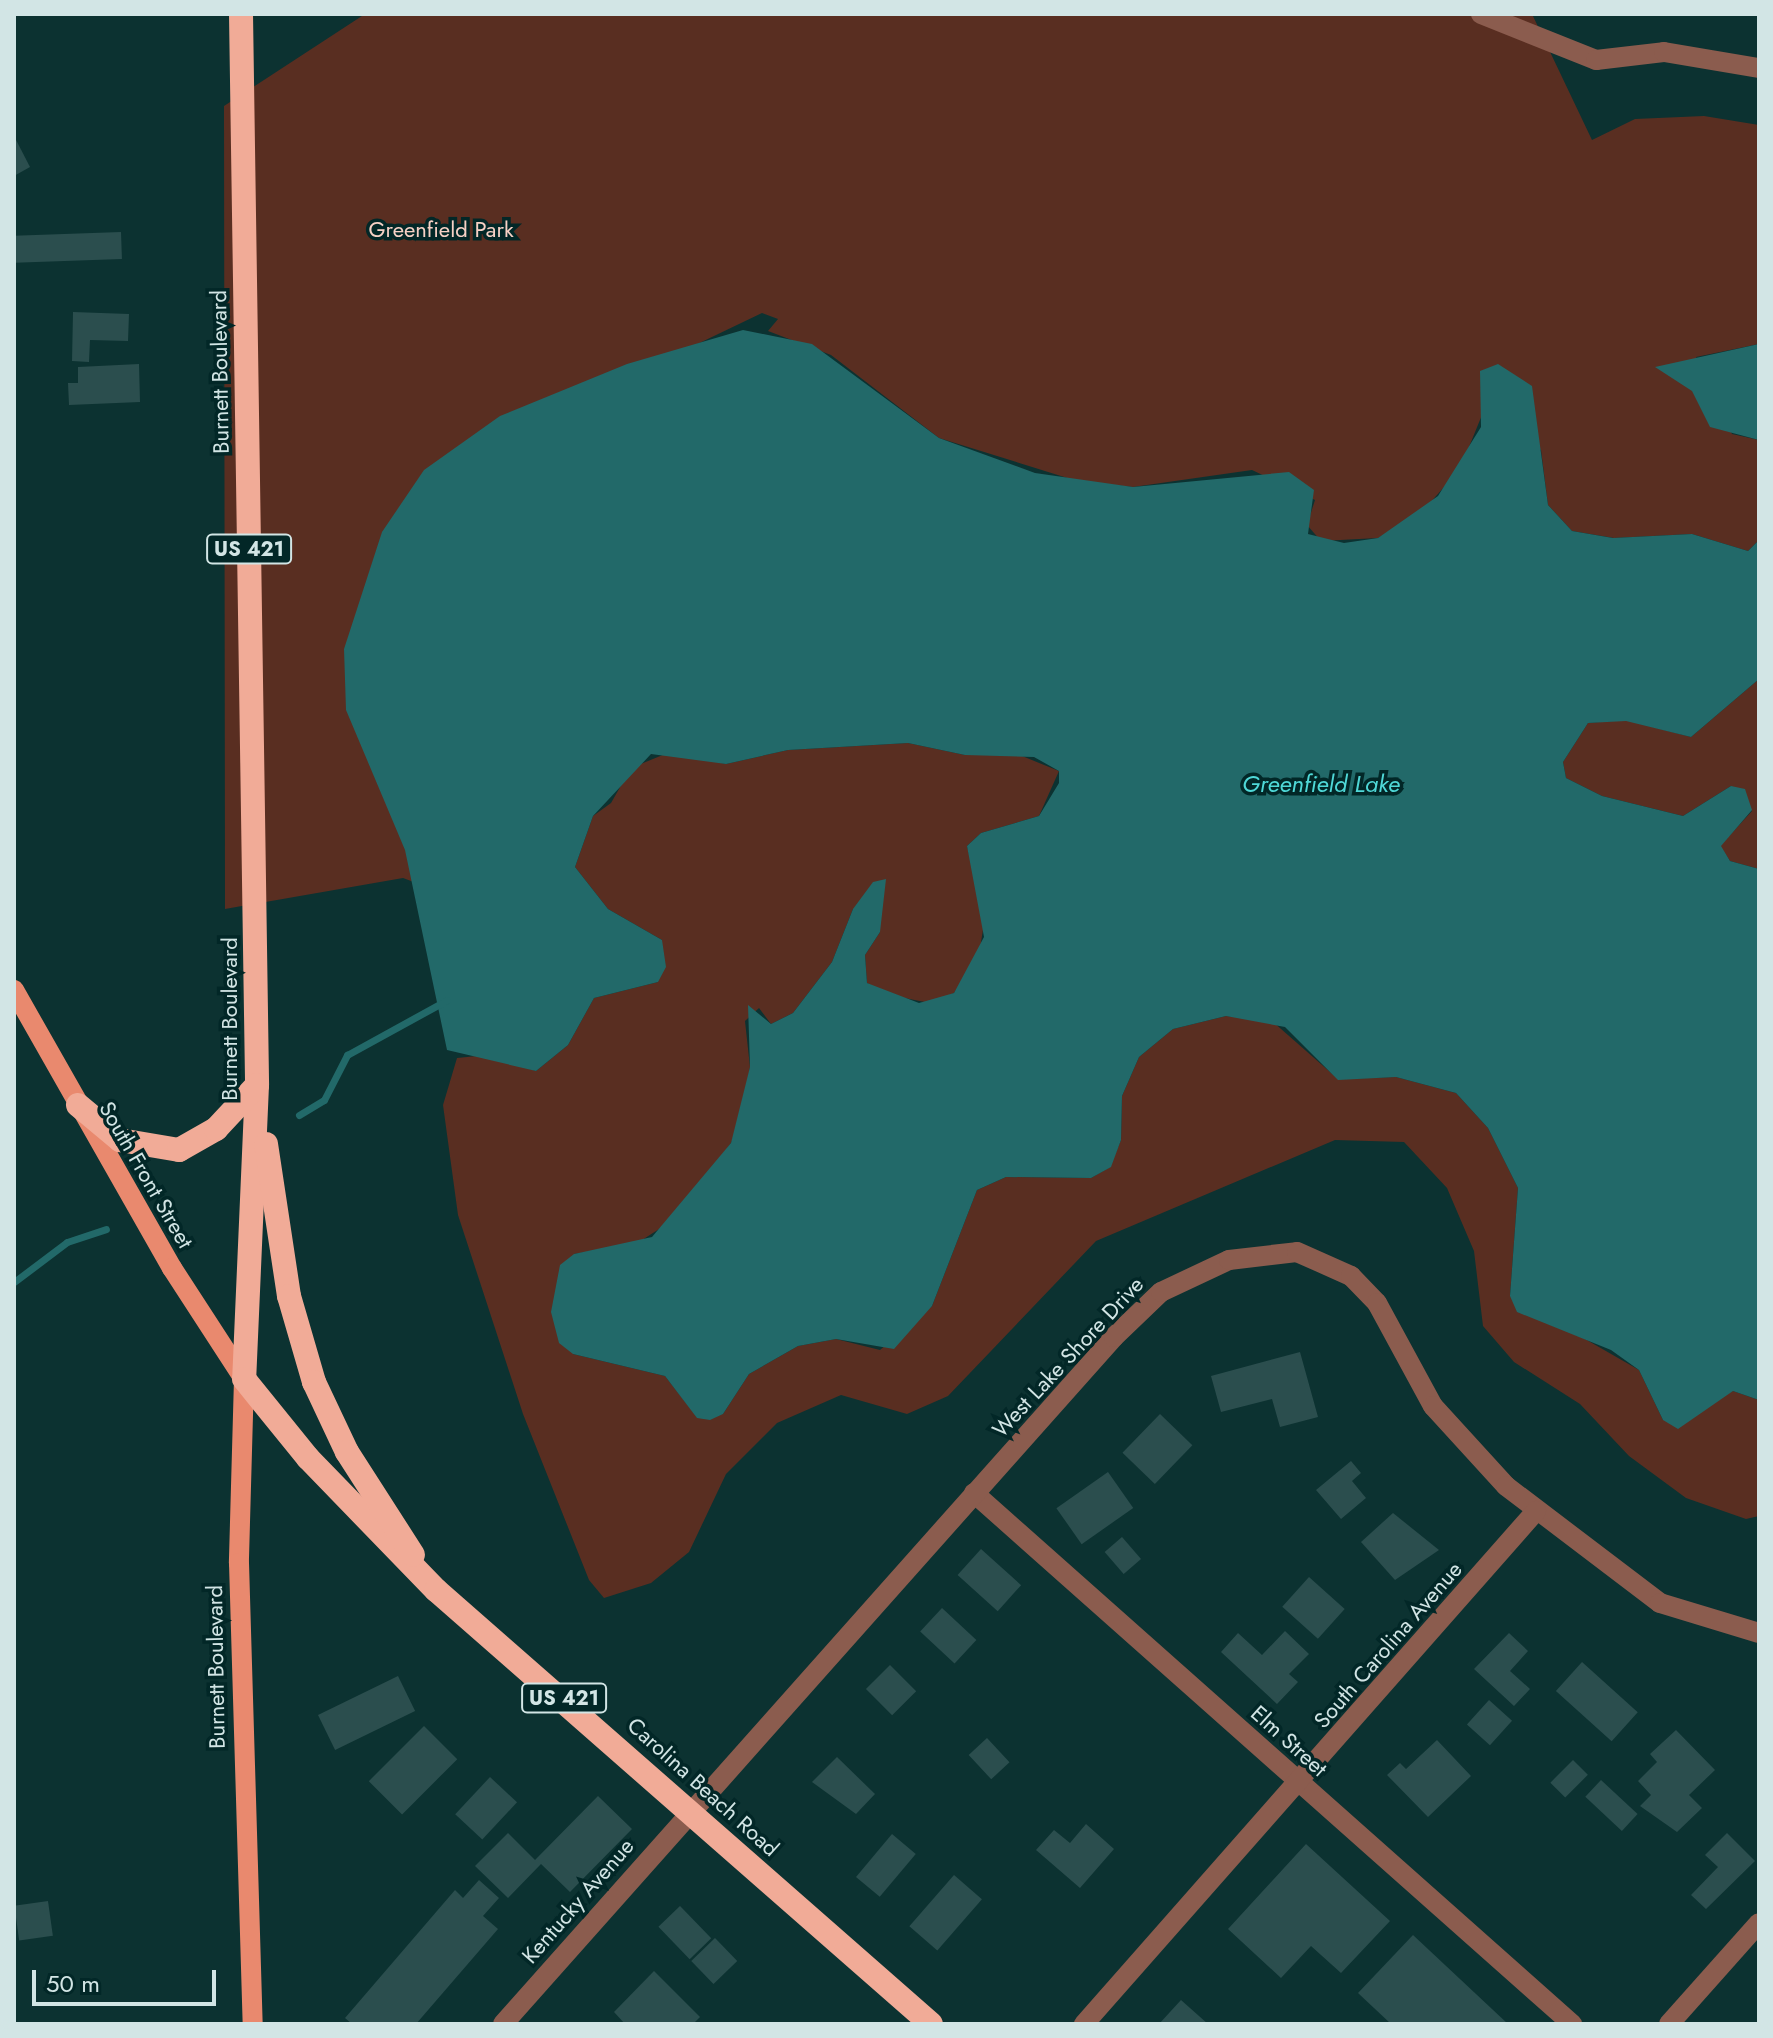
<!DOCTYPE html>
<style>
body{margin:0}
#map{position:relative;width:1773px;height:2038px;overflow:hidden;background:#0c3231;font-family:Jost,sans-serif}
div>[style]{position:absolute}
.green>*{inset:0;background:#592e21}
.water>*{inset:0;background:#226969}
.stream>*{height:7px;margin:-3.5px;padding:0 3.5px;transform-origin:3.5px;border-radius:3.5px;background:#226969}
.building>*{inset:0;background:#2b4e4e;transform-origin:0 0}
.minor>*{height:20px;margin:-10px;padding:0 10px;transform-origin:10px;border-radius:10px;background:#8b5c4e}
.major>*{height:20px;margin:-10px;padding:0 10px;transform-origin:10px;border-radius:10px;background:#e9896e}
.highway>*{height:24px;margin:-12px;padding:0 12px;transform-origin:12px;border-radius:12px;background:#f1ab97}
span{translate:-50% -50%;white-space:nowrap;text-align:center;line-height:1.15;-webkit-text-stroke:7px #022727;paint-order:stroke}
.shield-label span{padding:2px 6px;background:#022727;border:2px solid;border-radius:6px;-webkit-text-stroke-width:0}
.shield-label{font-size:20px;color:#d2e5e5;font-weight:700}
.park-label{font-size:22px;color:#f7d1c5}
.street-label{font-size:22px;color:#d2e5e5}
.water-label{font-size:24px;color:#4fd8d7;font-style:italic}
.frame{position:absolute;inset:0;border:16px solid #d2e5e5;pointer-events:none}
.scale{position:absolute;left:32px;top:1970px;width:184px;height:36px;box-sizing:border-box;border:4px solid #d2e5e5;border-top:0;padding-left:10px;font-size:24px;line-height:28px;white-space:nowrap;color:#d2e5e5;-webkit-text-stroke:6px #022727;paint-order:stroke}
</style>
<div id="map">
<div class="green">
<i style="clip-path:polygon(365px 14px,1532px 14px,1592px 140px,1635px 119px,1704px 116px,1759px 125px,1759px 344px,1696px 357px,1732px 434px,1759px 440px,1759px 540px,1748px 551px,1692px 534px,1614px 538px,1572px 531px,1548px 505px,1541px 450px,1482px 415px,1460px 469px,1421px 513px,1378px 538px,1321px 541px,1307px 525px,1315px 500px,1252px 470px,1133px 487px,1077px 481px,939px 438px,831px 355px,768px 331px,778px 319px,762px 313px,568px 406px,489px 910px,403px 878px,225px 909px,224px 106px)"></i>
<i style="clip-path:polygon(1759px 679px,1759px 869px,1730px 861px,1720px 846px,1752px 811px,1731px 786px,1683px 816px,1602px 796px,1566px 778px,1563px 762px,1588px 723px,1626px 720px,1691px 737px)"></i>
<i style="clip-path:polygon(908px 743px,965px 755px,1012px 752px,1059px 771px,1039px 816px,981px 833px,967px 846px,985px 917px,979px 955px,954px 993px,930px 1003px,884px 994px,867px 983px,865px 955px,880px 932px,853px 909px,832px 962px,793px 1013px,771px 1024px,759px 1008px,745px 1021px,750px 1067px,743px 1114px,731px 1143px,676px 1218px,636px 1244px,574px 1254px,573px 1354px,665px 1376px,697px 1417px,723px 1414px,749px 1374px,798px 1346px,836px 1339px,880px 1350px,932px 1306px,977px 1190px,1006px 1177px,1091px 1178px,1110px 1167px,1121px 1140px,1122px 1096px,1139px 1057px,1173px 1029px,1226px 1016px,1272px 1021px,1338px 1079px,1396px 1077px,1456px 1093px,1488px 1128px,1518px 1188px,1510px 1296px,1639px 1370px,1663px 1420px,1733px 1391px,1759px 1400px,1759px 1516px,1746px 1519px,1686px 1498px,1629px 1456px,1580px 1404px,1514px 1362px,1483px 1326px,1474px 1251px,1447px 1188px,1404px 1142px,1335px 1140px,1096px 1241px,948px 1396px,907px 1414px,841px 1395px,777px 1423px,726px 1474px,689px 1552px,651px 1583px,604px 1598px,589px 1580px,523px 1414px,458px 1215px,443px 1105px,457px 1058px,487px 1055px,536px 1071px,568px 1045px,594px 998px,658px 982px,662px 940px,608px 909px,575px 867px,593px 816px,611px 803px,631px 768px,670px 752px,726px 764px,788px 750px)"></i>
</div>
<div class="water">
<i style="clip-path:polygon(743px 330px,812px 344px,939px 438px,1035px 473px,1133px 487px,1289px 472px,1314px 490px,1308px 534px,1344px 543px,1378px 538px,1438px 496px,1481px 427px,1480px 371px,1498px 364px,1532px 386px,1548px 505px,1572px 531px,1613px 538px,1692px 534px,1748px 551px,1759px 540px,1759px 679px,1691px 737px,1626px 721px,1588px 723px,1563px 762px,1566px 778px,1602px 796px,1683px 816px,1731px 786px,1745px 789px,1752px 810px,1721px 846px,1730px 861px,1759px 869px,1759px 1400px,1733px 1391px,1678px 1429px,1663px 1420px,1639px 1370px,1611px 1350px,1517px 1312px,1510px 1296px,1518px 1188px,1488px 1128px,1456px 1093px,1396px 1077px,1338px 1080px,1285px 1027px,1226px 1016px,1173px 1029px,1139px 1057px,1122px 1096px,1121px 1140px,1111px 1167px,1091px 1178px,1006px 1177px,977px 1190px,932px 1306px,894px 1349px,836px 1339px,798px 1346px,749px 1374px,723px 1414px,710px 1420px,697px 1418px,665px 1376px,573px 1354px,559px 1343px,551px 1312px,560px 1265px,574px 1254px,652px 1237px,731px 1143px,750px 1067px,748px 1005px,771px 1024px,793px 1013px,832px 962px,853px 909px,873px 882px,886px 879px,880px 932px,865px 955px,867px 983px,919px 1003px,954px 993px,984px 937px,967px 846px,981px 833px,1039px 816px,1059px 783px,1059px 771px,1034px 757px,965px 755px,908px 743px,788px 750px,726px 764px,651px 754px,593px 816px,575px 867px,608px 909px,662px 940px,666px 967px,658px 982px,594px 998px,568px 1045px,536px 1071px,447px 1050px,405px 850px,346px 710px,344px 649px,382px 532px,424px 470px,500px 416px,627px 364px)"></i>
<i style="clip-path:polygon(1759px 344px,1759px 440px,1710px 427px,1692px 391px,1655px 367px)"></i>
</div>
<div class="stream">
<i style="left:299px;top:1115px;width:29px;rotate:-31deg"></i>
<i style="left:324px;top:1100px;width:51px;rotate:-62.9deg"></i>
<i style="left:347px;top:1055px;width:114px;rotate:-28.8deg"></i>
<i style="left:14px;top:1282px;width:66px;rotate:-37deg"></i>
<i style="left:67px;top:1242px;width:41px;rotate:-18.4deg"></i>
</div>
<div class="building">
<i style="clip-path:polygon(14px 136px,30px 167px,14px 176px)"></i>
<i style="left:121px;top:232px;width:27px;height:107px;rotate:88deg"></i>
<i style="clip-path:polygon(73px 312px,129px 314px,128px 341px,90px 340px,89px 362px,72px 361px)"></i>
<i style="clip-path:polygon(139px 364px,140px 402px,69px 405px,68px 383px,78px 383px,78px 367px)"></i>
<i style="clip-path:polygon(1300px 1352px,1318px 1417px,1280px 1427px,1272px 1399px,1221px 1412px,1211px 1376px)"></i>
<i style="left:1160px;top:1414px;width:45px;height:54px;rotate:44deg"></i>
<i style="clip-path:polygon(1351px 1461px,1361px 1473px,1352px 1481px,1366px 1498px,1341px 1519px,1316px 1490px)"></i>
<i style="left:1108px;top:1472px;width:44px;height:63px;rotate:55deg"></i>
<i style="clip-path:polygon(1393px 1513px,1439px 1550px,1395px 1580px,1361px 1542px)"></i>
<i style="left:1122px;top:1537px;width:29px;height:23px;rotate:49deg"></i>
<i style="left:981px;top:1549px;width:54px;height:35px;rotate:42deg"></i>
<i style="left:1309px;top:1577px;width:48px;height:40px;rotate:42deg"></i>
<i style="left:942px;top:1608px;width:47px;height:32px;rotate:43deg"></i>
<i style="clip-path:polygon(1285px 1631px,1309px 1654px,1289px 1674px,1298px 1682px,1277px 1704px,1221px 1652px,1238px 1633px,1262px 1655px)"></i>
<i style="clip-path:polygon(1509px 1633px,1528px 1651px,1510px 1671px,1530px 1689px,1514px 1706px,1474px 1669px)"></i>
<i style="left:1582px;top:1662px;width:75px;height:39px;rotate:42deg"></i>
<i style="left:890px;top:1665px;width:37px;height:34px;rotate:45deg"></i>
<i style="left:398px;top:1676px;width:39px;height:89px;rotate:64deg"></i>
<i style="left:1489px;top:1700px;width:31px;height:33px;rotate:42deg"></i>
<i style="left:424px;top:1726px;width:47px;height:78px;rotate:45deg"></i>
<i style="clip-path:polygon(1676px 1730px,1715px 1770px,1689px 1795px,1702px 1808px,1677px 1832px,1640px 1806px,1651px 1795px,1638px 1781px,1657px 1762px,1650px 1754px)"></i>
<i style="left:987px;top:1738px;width:33px;height:25px;rotate:47deg"></i>
<i style="clip-path:polygon(1437px 1740px,1471px 1776px,1428px 1817px,1387px 1775px,1400px 1763px,1406px 1769px)"></i>
<i style="clip-path:polygon(837px 1757px,875px 1794px,856px 1814px,812px 1782px)"></i>
<i style="left:1573px;top:1760px;width:21px;height:32px;rotate:45deg"></i>
<i style="left:490px;top:1777px;width:37px;height:51px;rotate:43deg"></i>
<i style="left:1601px;top:1780px;width:50px;height:23px;rotate:43deg"></i>
<i style="clip-path:polygon(598px 1796px,632px 1829px,570px 1892px,541px 1864px,508px 1898px,475px 1866px,508px 1833px,535px 1860px)"></i>
<i style="clip-path:polygon(1086px 1824px,1114px 1849px,1080px 1888px,1036px 1850px,1054px 1830px,1070px 1843px)"></i>
<i style="clip-path:polygon(1727px 1833px,1755px 1861px,1706px 1909px,1691px 1895px,1718px 1867px,1705px 1855px)"></i>
<i style="left:892px;top:1834px;width:31px;height:56px;rotate:40deg"></i>
<i style="clip-path:polygon(1306px 1844px,1390px 1921px,1341px 1973px,1311px 1946px,1281px 1978px,1228px 1929px)"></i>
<i style="left:954px;top:1875px;width:37px;height:68px;rotate:41deg"></i>
<i style="clip-path:polygon(479px 1880px,499px 1898px,483px 1916px,498px 1929px,416px 2024px,352px 2024px,345px 2018px,455px 1890px,463px 1898px)"></i>
<i style="left:48px;top:1901px;width:35px;height:34px;rotate:82deg"></i>
<i style="left:680px;top:1906px;width:45px;height:30px;rotate:46deg"></i>
<i style="clip-path:polygon(1413px 1935px,1508px 2024px,1391px 2024px,1358px 1993px)"></i>
<i style="left:715px;top:1938px;width:32px;height:33px;rotate:46deg"></i>
<i style="clip-path:polygon(654px 1971px,700px 2017px,693px 2024px,625px 2024px,614px 2012px)"></i>
<i style="clip-path:polygon(1181px 2000px,1208px 2024px,1159px 2024px)"></i>
</div>
<div class="minor">
<i style="left:1481px;top:14px;width:124px;rotate:21.8deg"></i>
<i style="left:1596px;top:60px;width:68px;rotate:-6.7deg"></i>
<i style="left:1664px;top:52px;width:96px;rotate:9.6deg"></i>
<i style="left:974px;top:1493px;width:800px;rotate:41.6deg"></i>
<i style="left:503px;top:2024px;width:919px;rotate:-48.35deg"></i>
<i style="left:1114px;top:1337px;width:65px;rotate:-43.8deg"></i>
<i style="left:1161px;top:1292px;width:75px;rotate:-25.2deg"></i>
<i style="left:1229px;top:1260px;width:68px;rotate:-6.7deg"></i>
<i style="left:1297px;top:1252px;width:59px;rotate:24deg"></i>
<i style="left:1351px;top:1276px;width:37px;rotate:46deg"></i>
<i style="left:1377px;top:1303px;width:117px;rotate:61.5deg"></i>
<i style="left:1433px;top:1406px;width:108px;rotate:47.6deg"></i>
<i style="left:1506px;top:1486px;width:193px;rotate:37.2deg"></i>
<i style="left:1660px;top:1603px;width:103px;rotate:16.9deg"></i>
<i style="left:1084px;top:2024px;width:684px;rotate:-48.62deg"></i>
<i style="left:1669px;top:2024px;width:135px;rotate:-48.3deg"></i>
</div>
<div class="major">
<i style="left:14px;top:990px;width:320px;rotate:60.4deg"></i>
<i style="left:172px;top:1268px;width:132px;rotate:57deg"></i>
<i style="left:244px;top:1379px;width:184px;rotate:91.6deg"></i>
<i style="left:239px;top:1563px;width:461px;rotate:88.3deg"></i>
</div>
<div class="highway">
<i style="left:241px;top:14px;width:1071px;rotate:89.14deg"></i>
<i style="left:257px;top:1085px;width:294px;rotate:92.5deg"></i>
<i style="left:244px;top:1379px;width:102px;rotate:51deg"></i>
<i style="left:308px;top:1458px;width:184px;rotate:45.9deg"></i>
<i style="left:436px;top:1590px;width:658px;rotate:41.24deg"></i>
<i style="left:78px;top:1105px;width:55px;rotate:39.8deg"></i>
<i style="left:120px;top:1140px;width:60px;rotate:9.6deg"></i>
<i style="left:179px;top:1150px;width:43px;rotate:-29.6deg"></i>
<i style="left:216px;top:1129px;width:60px;rotate:-47deg"></i>
<i style="left:266px;top:1144px;width:154px;rotate:81.4deg"></i>
<i style="left:289px;top:1296px;width:90px;rotate:73.8deg"></i>
<i style="left:314px;top:1382px;width:77px;rotate:64.8deg"></i>
<i style="left:347px;top:1452px;width:122px;rotate:57.3deg"></i>
</div>
<div class="shield-label">
<span style="left:249px;top:549px">US 421</span>
<span style="left:564px;top:1698px">US 421</span>
</div>
<div class="park-label">
<span style="left:441px;top:230px">Greenfield Park</span>
</div>
<div class="street-label">
<span style="left:220px;top:372px;rotate:-91deg">Burnett Boulevard</span>
<span style="left:230px;top:1019px;rotate:-90deg">Burnett Boulevard</span>
<span style="left:146px;top:1175px;rotate:60deg">South Front Street</span>
<span style="left:1068px;top:1357px;rotate:-47deg">West Lake Shore Drive</span>
<span style="left:1388px;top:1645px;rotate:-49deg">South Carolina Avenue</span>
<span style="left:216px;top:1667px;rotate:-91deg">Burnett Boulevard</span>
<span style="left:1289px;top:1741px;rotate:42deg">Elm Street</span>
<span style="left:703px;top:1787px;rotate:42deg">Carolina Beach Road</span>
<span style="left:578px;top:1901px;rotate:-49deg">Kentucky Avenue</span>
</div>
<div class="water-label">
<span style="left:1321px;top:784px">Greenfield Lake</span>
</div>
<div class="frame"></div>
<div class="scale">50 m</div>
</div>
